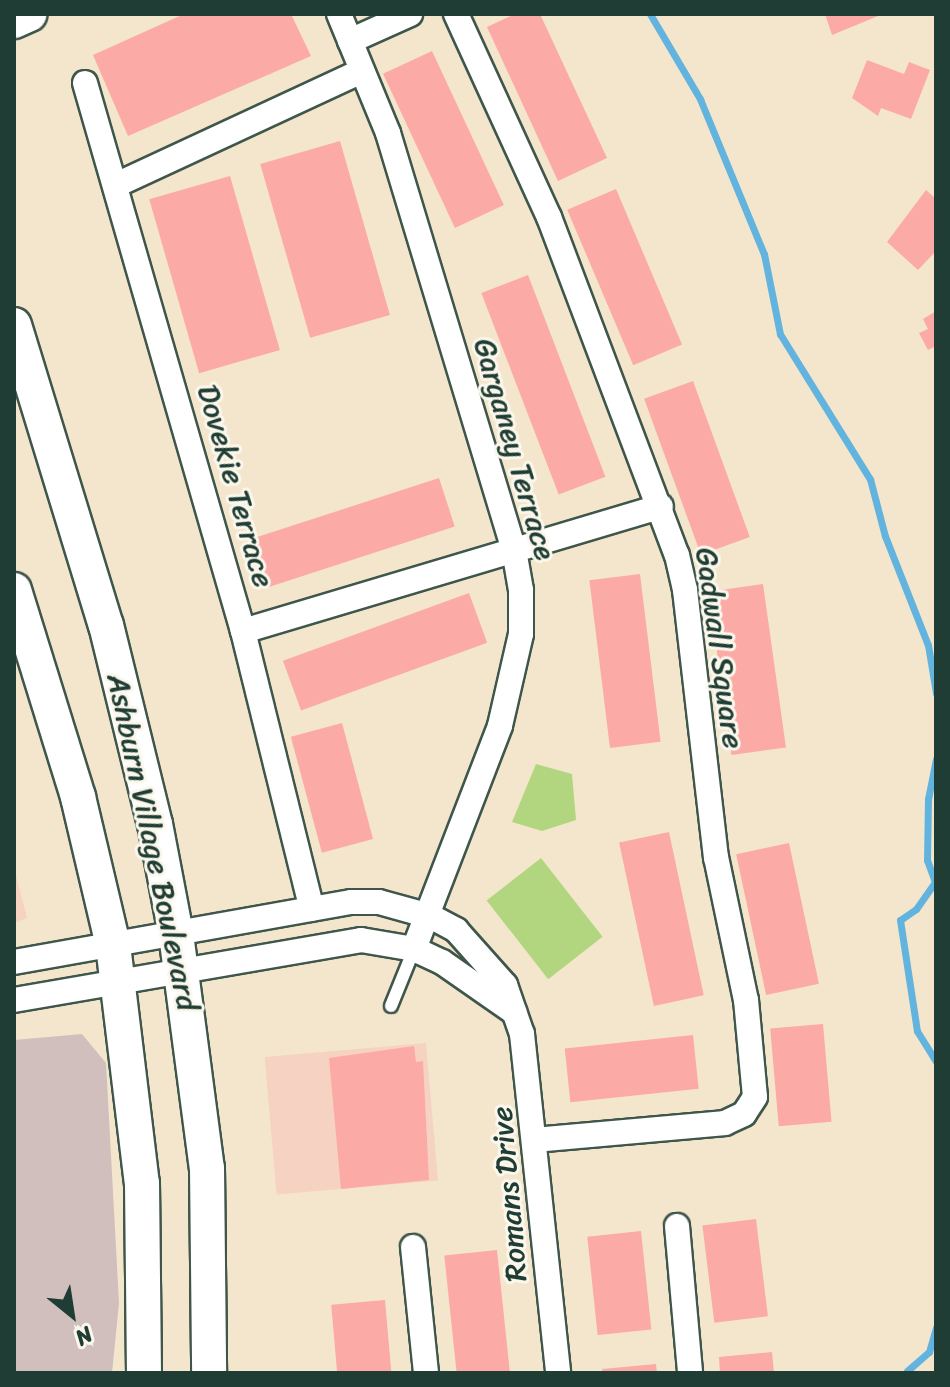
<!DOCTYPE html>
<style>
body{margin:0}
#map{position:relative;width:950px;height:1387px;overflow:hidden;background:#f4e6cd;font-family:Sriracha,sans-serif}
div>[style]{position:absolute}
.built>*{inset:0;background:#f6d2c3;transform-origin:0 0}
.industrial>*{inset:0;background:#d1bfbd}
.green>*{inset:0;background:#b2d67f;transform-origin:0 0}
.stream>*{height:7px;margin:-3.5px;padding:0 3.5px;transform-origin:3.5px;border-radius:3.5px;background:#62b4de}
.building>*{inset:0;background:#fcaaa6;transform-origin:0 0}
.roads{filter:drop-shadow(2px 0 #3f564b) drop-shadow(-2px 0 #3f564b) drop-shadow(0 2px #3f564b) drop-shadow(0 -2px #3f564b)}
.lane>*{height:12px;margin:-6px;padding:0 6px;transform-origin:6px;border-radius:6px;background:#fff}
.street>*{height:24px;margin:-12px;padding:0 12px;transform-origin:12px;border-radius:12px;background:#fff}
.secondary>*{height:34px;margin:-17px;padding:0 17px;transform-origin:17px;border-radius:17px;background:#fff}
span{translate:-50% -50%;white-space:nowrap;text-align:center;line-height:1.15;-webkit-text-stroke:6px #fbf7ec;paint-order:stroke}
.street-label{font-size:30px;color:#1f3d34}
.frame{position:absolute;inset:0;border:16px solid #1f3d34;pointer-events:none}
.north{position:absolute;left:32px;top:1275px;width:80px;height:80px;-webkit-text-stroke:6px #fbf7ec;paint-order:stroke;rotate:150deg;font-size:22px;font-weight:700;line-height:32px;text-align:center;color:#1f3d34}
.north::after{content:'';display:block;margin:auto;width:28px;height:36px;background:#1f3d34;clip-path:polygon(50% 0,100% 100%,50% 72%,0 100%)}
</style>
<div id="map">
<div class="built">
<i style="clip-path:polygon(14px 867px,27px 918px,14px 923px)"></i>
<i style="left:426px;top:1043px;width:138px;height:162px;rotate:85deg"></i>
</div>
<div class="industrial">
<i style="clip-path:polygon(82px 1034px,106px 1063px,119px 1303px,112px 1373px,14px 1373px,14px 1040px)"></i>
</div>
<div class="green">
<i style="clip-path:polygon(536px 764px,572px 774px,576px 820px,542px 831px,512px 822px)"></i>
<i style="left:541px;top:858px;width:100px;height:69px;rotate:52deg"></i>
</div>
<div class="stream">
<i style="left:650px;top:14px;width:99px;rotate:59.5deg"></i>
<i style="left:700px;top:99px;width:168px;rotate:67.6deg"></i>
<i style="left:764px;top:254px;width:82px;rotate:78.7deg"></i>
<i style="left:780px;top:334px;width:171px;rotate:58.2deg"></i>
<i style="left:870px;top:479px;width:59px;rotate:75.3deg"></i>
<i style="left:885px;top:536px;width:117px;rotate:68.5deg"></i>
<i style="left:928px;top:645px;width:49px;rotate:80.5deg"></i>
<i style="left:936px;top:759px;width:41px;rotate:101.3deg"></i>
<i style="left:928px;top:799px;width:61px;rotate:90.9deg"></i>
<i style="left:927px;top:860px;width:23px;rotate:70deg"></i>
<i style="left:935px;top:882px;width:33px;rotate:125deg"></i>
<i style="left:916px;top:909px;width:19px;rotate:145deg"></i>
<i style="left:900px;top:920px;width:112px;rotate:81.3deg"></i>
<i style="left:917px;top:1031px;width:36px;rotate:58deg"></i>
<i style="left:907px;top:1371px;width:29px;rotate:-41deg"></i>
<i style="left:929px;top:1352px;width:26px;rotate:-74deg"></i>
</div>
<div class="building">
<i style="clip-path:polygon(184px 14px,291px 14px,311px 56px,128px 136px,93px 55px)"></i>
<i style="clip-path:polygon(515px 14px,540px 14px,607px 158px,558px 181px,487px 27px)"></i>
<i style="clip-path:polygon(825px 14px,883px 14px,832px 35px)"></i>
<i style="left:432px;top:51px;width:170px;height:54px;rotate:65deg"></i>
<i style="clip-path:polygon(867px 60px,904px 74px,909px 62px,930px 70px,911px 119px,881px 108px,878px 116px,852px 98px)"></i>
<i style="left:340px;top:141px;width:181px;height:83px;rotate:74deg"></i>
<i style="left:230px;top:176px;width:181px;height:84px;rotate:74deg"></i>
<i style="left:616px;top:189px;width:169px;height:53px;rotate:67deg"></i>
<i style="clip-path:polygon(926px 190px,936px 199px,936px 251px,918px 270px,887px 242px)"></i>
<i style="left:528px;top:275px;width:216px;height:50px;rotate:69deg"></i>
<i style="clip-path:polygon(936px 311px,936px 346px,928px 350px,919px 333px,928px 329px,923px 319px)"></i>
<i style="left:693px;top:381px;width:166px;height:52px;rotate:70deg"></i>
<i style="left:439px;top:478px;width:51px;height:197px;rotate:72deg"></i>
<i style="left:640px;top:574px;width:169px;height:51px;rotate:83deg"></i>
<i style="left:763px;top:584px;width:165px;height:55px;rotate:82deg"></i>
<i style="left:469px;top:593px;width:53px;height:198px;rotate:70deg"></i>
<i style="left:342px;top:723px;width:120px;height:53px;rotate:75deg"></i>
<i style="left:669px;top:832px;width:167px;height:51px;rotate:78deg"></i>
<i style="left:789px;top:843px;width:144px;height:54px;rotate:78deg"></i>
<i style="left:823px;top:1024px;width:98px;height:53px;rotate:85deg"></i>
<i style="left:693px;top:1035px;width:54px;height:129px;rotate:84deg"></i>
<i style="clip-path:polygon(414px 1046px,416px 1062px,423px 1061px,429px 1180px,341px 1189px,329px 1058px)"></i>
<i style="left:756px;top:1219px;width:98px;height:54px;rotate:83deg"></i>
<i style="left:641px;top:1231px;width:99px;height:54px;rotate:84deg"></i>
<i style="left:497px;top:1250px;width:124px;height:53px;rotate:84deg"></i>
<i style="left:385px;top:1300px;width:73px;height:54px;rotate:85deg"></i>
<i style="clip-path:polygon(772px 1352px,774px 1373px,720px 1373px,719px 1357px)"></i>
<i style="clip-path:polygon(656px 1364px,657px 1373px,603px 1373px,602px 1369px)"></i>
</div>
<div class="roads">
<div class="lane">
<i style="left:391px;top:1006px;width:61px;rotate:-68deg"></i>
</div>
<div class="street">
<i style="left:339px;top:14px;width:129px;rotate:67.6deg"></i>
<i style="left:388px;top:133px;width:436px;rotate:73.2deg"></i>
<i style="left:514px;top:550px;width:41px;rotate:80.1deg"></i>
<i style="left:521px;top:590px;width:44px;rotate:90deg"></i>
<i style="left:521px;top:634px;width:94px;rotate:102.9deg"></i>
<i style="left:500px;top:726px;width:239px;rotate:111.1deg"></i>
<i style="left:456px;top:14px;width:223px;rotate:65.4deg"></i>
<i style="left:549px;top:217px;width:361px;rotate:69.3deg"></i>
<i style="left:677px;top:555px;width:36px;rotate:77deg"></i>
<i style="left:685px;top:590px;width:269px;rotate:83.4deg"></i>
<i style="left:716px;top:857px;width:146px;rotate:78.2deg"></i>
<i style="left:746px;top:1000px;width:97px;rotate:84.7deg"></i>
<i style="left:755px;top:1097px;width:20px;rotate:123deg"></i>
<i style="left:744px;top:1114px;width:21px;rotate:155deg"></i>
<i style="left:725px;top:1123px;width:191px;rotate:174.9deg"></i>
<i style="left:350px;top:41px;width:66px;rotate:-24.2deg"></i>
<i style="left:85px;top:83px;width:570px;rotate:73.92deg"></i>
<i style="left:243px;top:631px;width:286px;rotate:76.1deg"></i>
<i style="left:116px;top:185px;width:271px;rotate:-24.9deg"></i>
<i style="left:243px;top:631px;width:436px;rotate:-16.6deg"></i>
<i style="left:14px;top:962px;width:342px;rotate:-10.1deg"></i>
<i style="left:351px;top:902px;width:28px"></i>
<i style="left:379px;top:902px;width:53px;rotate:15.4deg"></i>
<i style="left:430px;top:916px;width:30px;rotate:28deg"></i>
<i style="left:456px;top:930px;width:74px;rotate:48.3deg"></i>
<i style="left:505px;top:985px;width:52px;rotate:70.9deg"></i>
<i style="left:522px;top:1034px;width:341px;rotate:83.9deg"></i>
<i style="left:14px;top:1000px;width:352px;rotate:-9.8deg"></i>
<i style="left:361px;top:940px;width:54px;rotate:9.6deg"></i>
<i style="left:414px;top:949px;width:31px;rotate:25deg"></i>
<i style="left:442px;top:962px;width:88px;rotate:34.8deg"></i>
<i style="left:677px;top:1226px;width:148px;rotate:84.9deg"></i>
<i style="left:413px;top:1247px;width:127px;rotate:84.1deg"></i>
</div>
<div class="secondary">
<i style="left:14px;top:21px;width:17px;rotate:-24deg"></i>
<i style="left:14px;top:325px;width:314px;rotate:73deg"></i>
<i style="left:106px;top:625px;width:205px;rotate:76.2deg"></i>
<i style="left:155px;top:824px;width:112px;rotate:79.2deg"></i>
<i style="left:176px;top:934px;width:236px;rotate:82.5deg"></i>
<i style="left:207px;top:1168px;width:205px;rotate:89.4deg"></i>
<i style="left:14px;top:590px;width:217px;rotate:72.8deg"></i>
<i style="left:78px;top:797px;width:152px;rotate:76.7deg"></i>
<i style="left:113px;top:945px;width:240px;rotate:83.1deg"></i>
<i style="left:142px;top:1183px;width:190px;rotate:89.4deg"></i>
</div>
</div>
<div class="street-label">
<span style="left:515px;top:449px;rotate:74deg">Garganey Terrace</span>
<span style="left:236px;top:486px;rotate:74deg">Dovekie Terrace</span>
<span style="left:720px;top:648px;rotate:82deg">Gadwall Square</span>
<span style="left:153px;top:842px;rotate:78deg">Ashburn Village Boulevard</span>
<span style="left:509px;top:1194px;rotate:-95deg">Romans Drive</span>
</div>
<div class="frame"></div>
<div class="north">N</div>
</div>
